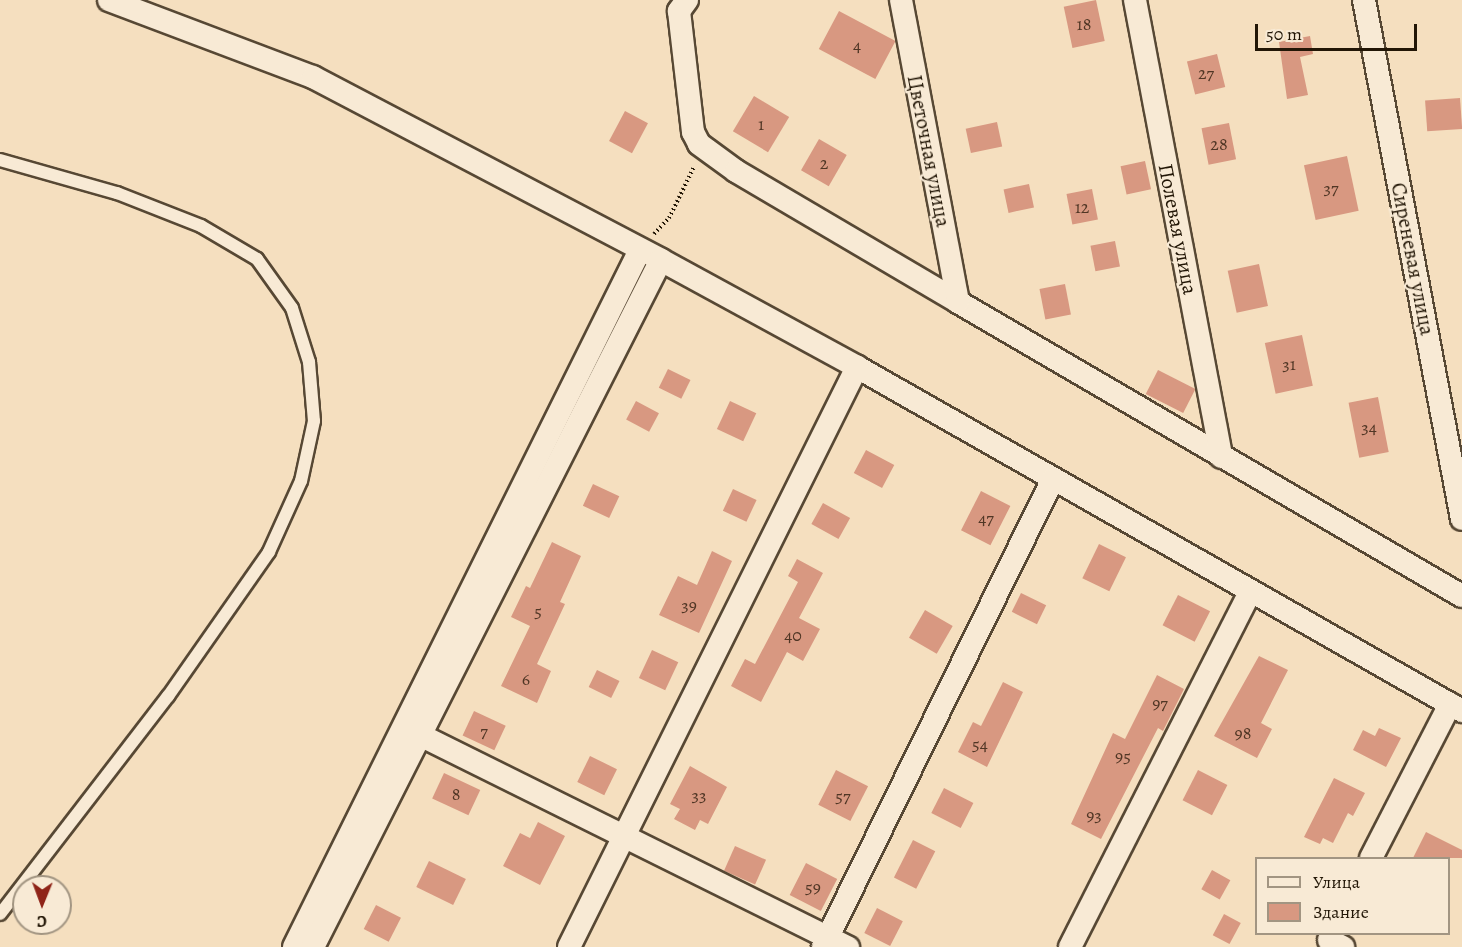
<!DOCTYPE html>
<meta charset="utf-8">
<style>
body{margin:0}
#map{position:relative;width:1462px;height:947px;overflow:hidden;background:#f5dfbf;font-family:Alegreya,serif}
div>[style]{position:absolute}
.building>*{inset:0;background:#d89881;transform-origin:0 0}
.path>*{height:4px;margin-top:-2px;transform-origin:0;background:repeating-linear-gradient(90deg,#221606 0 1.5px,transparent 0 4.5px)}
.roads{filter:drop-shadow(2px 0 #574834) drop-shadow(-2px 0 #574834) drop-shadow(0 2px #574834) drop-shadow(0 -2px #574834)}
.service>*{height:12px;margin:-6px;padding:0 6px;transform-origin:6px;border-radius:6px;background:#f8ead5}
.minor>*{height:22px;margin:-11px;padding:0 11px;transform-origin:11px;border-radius:11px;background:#f8ead5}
span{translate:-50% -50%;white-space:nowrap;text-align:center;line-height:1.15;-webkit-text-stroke:4.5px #f8ead5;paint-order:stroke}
.number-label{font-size:18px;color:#503625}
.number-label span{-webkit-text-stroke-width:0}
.street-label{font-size:21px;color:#221606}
.legend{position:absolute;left:1255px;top:857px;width:195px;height:78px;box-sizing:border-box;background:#f8ead5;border:2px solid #a29582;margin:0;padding:8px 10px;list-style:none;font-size:18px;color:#221606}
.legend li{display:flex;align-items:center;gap:12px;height:30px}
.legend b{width:30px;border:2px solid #a29582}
.north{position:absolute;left:12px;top:875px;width:60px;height:60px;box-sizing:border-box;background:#f8ead5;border:2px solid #a29582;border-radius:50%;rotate:181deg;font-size:16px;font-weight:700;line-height:24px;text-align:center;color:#221606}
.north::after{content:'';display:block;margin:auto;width:21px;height:27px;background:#8f2418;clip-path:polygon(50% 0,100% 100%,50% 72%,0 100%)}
.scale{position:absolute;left:1255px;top:24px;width:162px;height:27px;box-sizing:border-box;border:3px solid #221606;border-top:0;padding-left:8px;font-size:18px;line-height:21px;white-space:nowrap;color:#221606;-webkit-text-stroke:4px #f8ead5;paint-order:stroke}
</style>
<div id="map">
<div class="building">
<i style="left:1096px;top:0;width:42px;height:33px;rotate:78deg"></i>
<i style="left:839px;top:11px;width:64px;height:43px;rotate:28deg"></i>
<i style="clip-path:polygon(1310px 36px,1313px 54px,1300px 57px,1308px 95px,1287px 99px,1279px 42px)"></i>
<i style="left:1217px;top:54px;width:34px;height:31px;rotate:76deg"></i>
<i style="left:754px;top:96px;width:41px;height:41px;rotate:31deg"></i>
<i style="left:1460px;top:98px;width:31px;height:35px;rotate:86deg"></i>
<i style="left:625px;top:111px;width:26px;height:34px;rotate:28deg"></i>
<i style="left:997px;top:122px;width:25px;height:32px;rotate:78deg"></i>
<i style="left:1229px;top:123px;width:37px;height:28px;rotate:79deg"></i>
<i style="left:819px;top:139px;width:32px;height:36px;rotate:30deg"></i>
<i style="left:1347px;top:156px;width:56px;height:44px;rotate:78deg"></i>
<i style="left:1145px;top:161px;width:29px;height:25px;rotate:78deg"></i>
<i style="left:1029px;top:184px;width:24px;height:26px;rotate:78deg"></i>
<i style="left:1092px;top:189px;width:31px;height:26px;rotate:79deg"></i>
<i style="left:1115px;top:241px;width:26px;height:25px;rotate:79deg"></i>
<i style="left:1259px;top:264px;width:43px;height:32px;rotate:78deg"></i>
<i style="left:1065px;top:284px;width:31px;height:26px;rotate:79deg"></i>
<i style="left:1302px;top:335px;width:52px;height:38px;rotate:78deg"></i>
<i style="left:668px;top:369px;width:25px;height:21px;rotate:26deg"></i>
<i style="left:1158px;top:370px;width:42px;height:27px;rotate:27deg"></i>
<i style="left:1378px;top:397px;width:56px;height:30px;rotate:79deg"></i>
<i style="left:636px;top:401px;width:26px;height:21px;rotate:28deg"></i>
<i style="left:730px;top:401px;width:29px;height:31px;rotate:25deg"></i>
<i style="left:866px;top:450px;width:32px;height:26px;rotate:28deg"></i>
<i style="left:593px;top:484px;width:29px;height:24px;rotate:25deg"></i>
<i style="left:733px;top:489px;width:26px;height:24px;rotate:25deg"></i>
<i style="left:981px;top:491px;width:33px;height:44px;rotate:27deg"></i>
<i style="left:823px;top:503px;width:31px;height:24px;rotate:29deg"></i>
<i style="clip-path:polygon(552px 542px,581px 556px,560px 602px,565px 604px,537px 664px,551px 671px,537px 703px,501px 686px,530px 626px,511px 617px,526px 586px,530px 588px)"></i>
<i style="left:1099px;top:544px;width:30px;height:38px;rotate:26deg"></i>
<i style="clip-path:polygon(712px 551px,732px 561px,699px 633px,659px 615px,678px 576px,697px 585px)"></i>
<i style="clip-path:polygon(797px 559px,823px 573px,799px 618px,820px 629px,803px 661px,787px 652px,761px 702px,731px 686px,745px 659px,755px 664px,798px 582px,788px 576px)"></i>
<i style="left:1021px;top:593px;width:28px;height:21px;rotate:26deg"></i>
<i style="left:1178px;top:595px;width:36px;height:34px;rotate:27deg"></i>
<i style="left:925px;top:610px;width:32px;height:32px;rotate:30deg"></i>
<i style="left:652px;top:650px;width:29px;height:31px;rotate:25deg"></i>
<i style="clip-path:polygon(1259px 656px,1288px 670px,1261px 723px,1272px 729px,1257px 758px,1214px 736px)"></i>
<i style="left:597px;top:670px;width:25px;height:19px;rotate:26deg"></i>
<i style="clip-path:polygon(1157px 675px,1184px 689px,1163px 731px,1158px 728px,1101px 839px,1071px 824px,1113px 733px,1125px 739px)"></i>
<i style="clip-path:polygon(1003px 682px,1023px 692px,987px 767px,958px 752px,973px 722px,981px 726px)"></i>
<i style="left:474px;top:711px;width:35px;height:27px;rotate:25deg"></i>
<i style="clip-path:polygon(1379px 728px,1401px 738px,1386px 767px,1353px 750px,1363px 730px,1375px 736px)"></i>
<i style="left:590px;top:756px;width:30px;height:29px;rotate:26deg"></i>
<i style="clip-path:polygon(690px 766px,727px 787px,708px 824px,700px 820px,695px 830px,674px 819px,680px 809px,670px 804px)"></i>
<i style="left:836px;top:770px;width:36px;height:39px;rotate:27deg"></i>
<i style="left:1198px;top:770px;width:33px;height:34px;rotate:27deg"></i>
<i style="left:444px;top:773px;width:40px;height:28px;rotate:25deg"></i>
<i style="clip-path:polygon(1334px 778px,1365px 793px,1353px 816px,1348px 813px,1333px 843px,1323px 838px,1320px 844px,1304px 837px)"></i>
<i style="left:944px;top:788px;width:33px;height:28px;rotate:27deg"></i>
<i style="clip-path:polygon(538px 822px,565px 836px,540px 885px,503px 866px,520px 833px,530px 838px)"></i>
<i style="clip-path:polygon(1426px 832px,1462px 850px,1462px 858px,1413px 858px)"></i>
<i style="left:913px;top:840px;width:25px;height:42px;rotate:27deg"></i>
<i style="left:735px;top:846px;width:34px;height:27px;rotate:24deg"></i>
<i style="left:429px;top:861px;width:41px;height:29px;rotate:26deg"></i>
<i style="left:806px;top:863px;width:35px;height:36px;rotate:27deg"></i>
<i style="left:1212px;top:870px;width:21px;height:22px;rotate:29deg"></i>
<i style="left:376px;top:905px;width:28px;height:27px;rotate:27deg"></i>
<i style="left:877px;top:908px;width:29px;height:28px;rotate:27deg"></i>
<i style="left:1224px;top:914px;width:19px;height:24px;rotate:28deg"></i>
</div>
<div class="path">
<i style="left:654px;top:234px;width:22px;rotate:-47deg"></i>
<i style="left:669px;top:218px;width:57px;rotate:-63.9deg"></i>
</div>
<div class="roads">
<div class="service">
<i style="left:0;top:160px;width:122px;rotate:15.8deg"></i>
<i style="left:117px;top:193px;width:90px;rotate:21.4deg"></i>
<i style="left:201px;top:226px;width:65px;rotate:30.5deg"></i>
<i style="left:257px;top:259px;width:60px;rotate:54.5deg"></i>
<i style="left:292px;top:308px;width:57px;rotate:72.5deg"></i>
<i style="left:309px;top:362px;width:59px;rotate:85.2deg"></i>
<i style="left:314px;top:421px;width:61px;rotate:102.2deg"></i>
<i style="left:301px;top:481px;width:78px;rotate:114.3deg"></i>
<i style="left:269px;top:552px;width:176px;rotate:125deg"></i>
<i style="left:168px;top:696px;width:275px;rotate:127.6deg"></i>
</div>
<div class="minor">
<i style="left:109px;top:0;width:218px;rotate:20.7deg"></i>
<i style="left:313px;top:77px;width:393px;rotate:27.7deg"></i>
<i style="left:661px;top:260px;width:223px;rotate:28.6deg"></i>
<i style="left:857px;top:367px;width:696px;rotate:29.62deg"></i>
<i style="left:687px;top:0;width:14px;rotate:126deg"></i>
<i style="left:679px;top:11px;width:122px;rotate:83.4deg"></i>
<i style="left:693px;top:132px;width:13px;rotate:63deg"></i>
<i style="left:699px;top:144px;width:46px;rotate:36.1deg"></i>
<i style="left:736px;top:171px;width:258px;rotate:30.5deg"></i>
<i style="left:958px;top:302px;width:583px;rotate:30.26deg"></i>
<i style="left:901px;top:0;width:307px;rotate:79.3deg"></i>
<i style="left:1135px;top:0;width:465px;rotate:79.3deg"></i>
<i style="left:1364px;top:0;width:528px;rotate:79.31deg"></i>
<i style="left:420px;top:735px;width:478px;rotate:26.4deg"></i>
<i style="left:1371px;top:858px;width:173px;rotate:-62.8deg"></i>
<i style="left:1329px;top:940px;width:16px;rotate:27deg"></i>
<i style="left:294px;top:947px;width:778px;rotate:-63.6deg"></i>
<i style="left:313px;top:947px;width:770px;rotate:-63.14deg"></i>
<i style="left:569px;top:947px;width:648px;rotate:-63.59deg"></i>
<i style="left:823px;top:947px;width:521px;rotate:-63.83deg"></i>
<i style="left:1070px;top:947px;width:398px;rotate:-63.1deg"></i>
</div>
</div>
<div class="number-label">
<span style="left:1084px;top:24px">18</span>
<span style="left:857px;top:45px">4</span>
<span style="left:1206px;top:73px">27</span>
<span style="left:761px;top:124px">1</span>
<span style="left:1219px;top:144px">28</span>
<span style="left:824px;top:163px">2</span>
<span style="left:1331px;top:188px">37</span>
<span style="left:1082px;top:207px">12</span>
<span style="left:1289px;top:364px">31</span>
<span style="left:1369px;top:427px">34</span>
<span style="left:986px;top:518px">47</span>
<span style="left:689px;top:605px">39</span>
<span style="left:538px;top:611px">5</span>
<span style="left:793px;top:635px">40</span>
<span style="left:526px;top:679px">6</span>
<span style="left:1160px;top:703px">97</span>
<span style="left:484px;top:731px">7</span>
<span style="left:1243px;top:733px">98</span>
<span style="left:980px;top:744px">54</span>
<span style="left:1123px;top:756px">95</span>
<span style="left:456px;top:794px">8</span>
<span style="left:699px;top:795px">33</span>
<span style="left:843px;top:796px">57</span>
<span style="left:1094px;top:815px">93</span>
<span style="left:813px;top:887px">59</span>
</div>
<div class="street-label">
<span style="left:929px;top:151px;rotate:79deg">Цветочная улица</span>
<span style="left:1178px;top:229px;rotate:79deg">Полевая улица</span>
<span style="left:1413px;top:259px;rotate:79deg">Сиреневая улица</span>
</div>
<ul class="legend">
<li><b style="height:8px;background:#f8ead5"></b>Улица</li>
<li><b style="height:16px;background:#d89881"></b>Здание</li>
</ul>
<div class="north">С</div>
<div class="scale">50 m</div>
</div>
